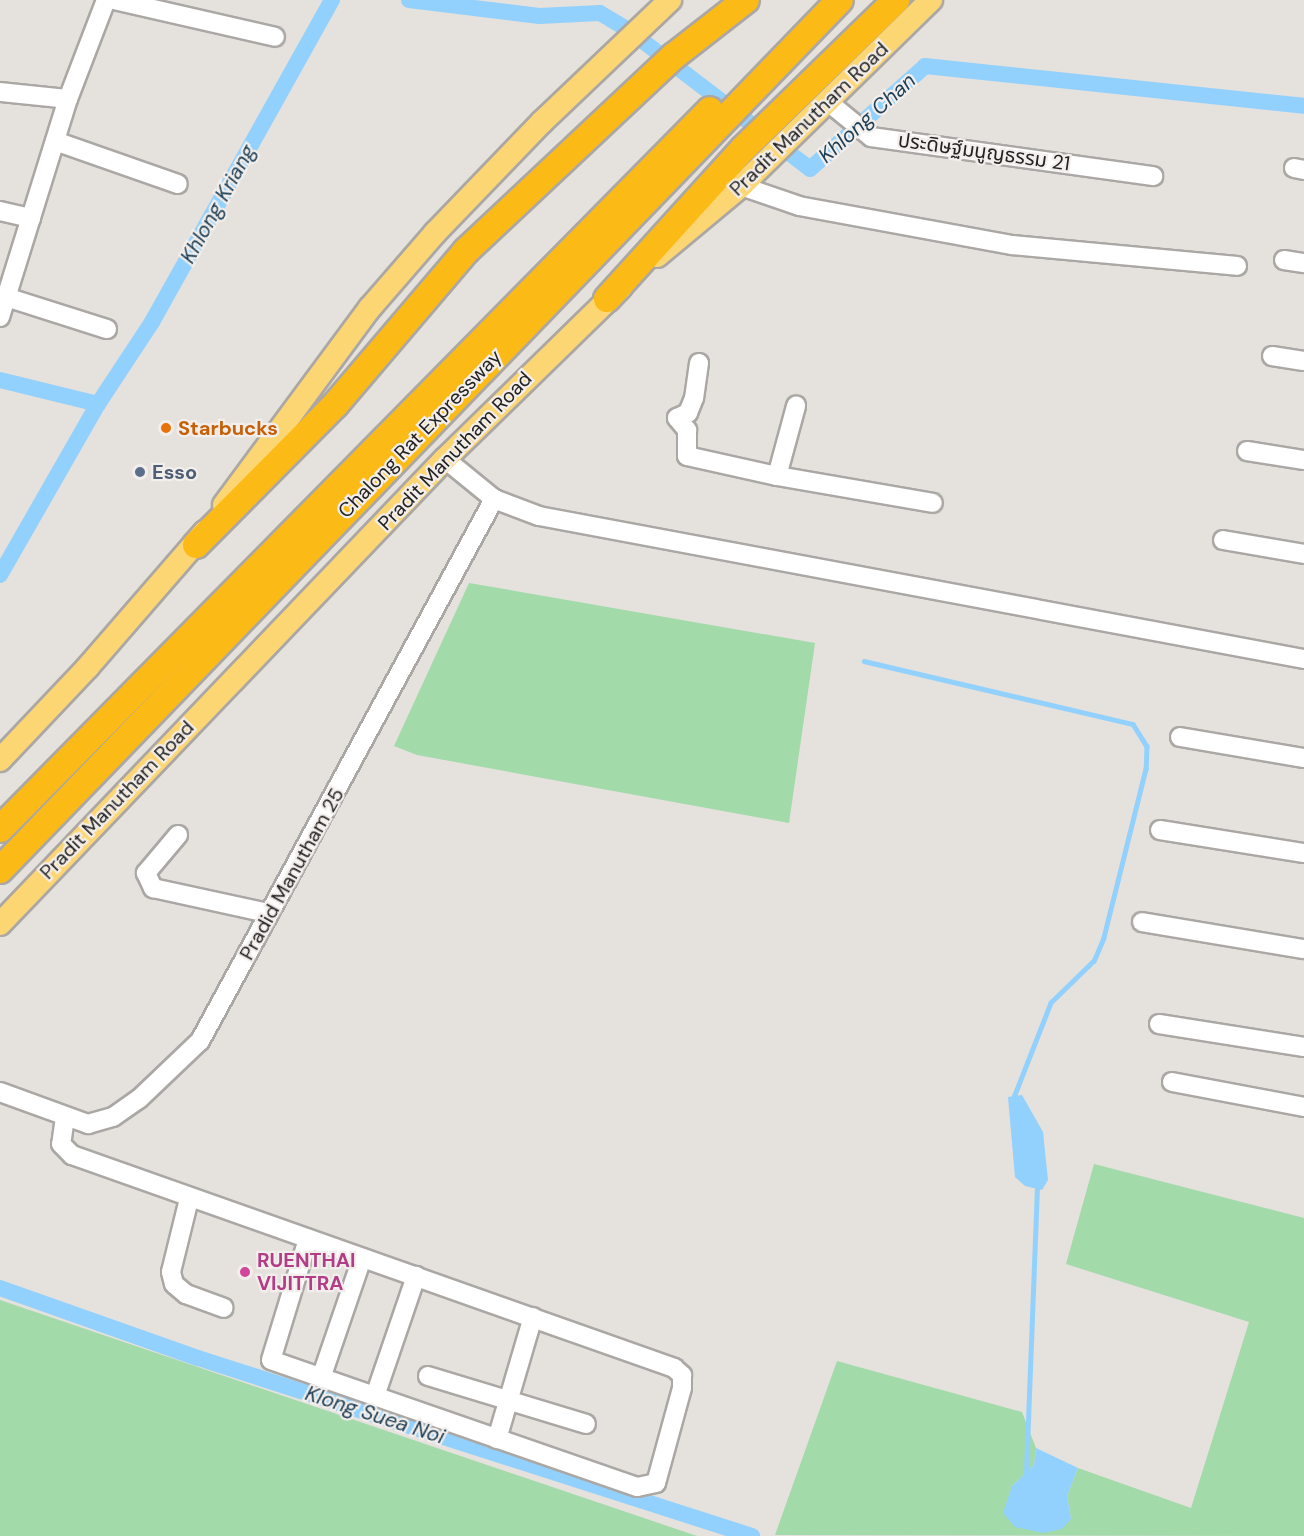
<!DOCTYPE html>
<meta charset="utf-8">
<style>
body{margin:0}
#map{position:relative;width:1304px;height:1536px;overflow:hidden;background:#e5e1dd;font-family:"DM Sans","Noto Sans Thai",sans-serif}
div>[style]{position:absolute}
.green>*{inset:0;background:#a2daaa}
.water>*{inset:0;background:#92d1fd}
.stream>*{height:4.5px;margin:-2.25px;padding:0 2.25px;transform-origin:2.25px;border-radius:2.25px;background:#92d1fd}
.canal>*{height:16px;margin:-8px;padding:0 8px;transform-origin:8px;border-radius:8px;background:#92d1fd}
.roads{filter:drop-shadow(2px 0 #aba7a4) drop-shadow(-2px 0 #aba7a4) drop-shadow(0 2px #aba7a4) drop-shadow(0 -2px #aba7a4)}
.minor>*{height:18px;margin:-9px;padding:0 9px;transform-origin:9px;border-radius:9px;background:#fff}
.major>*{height:22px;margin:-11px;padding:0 11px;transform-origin:11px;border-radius:11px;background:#fdd674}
.highway>*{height:26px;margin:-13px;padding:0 13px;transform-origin:13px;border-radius:13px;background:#fcba17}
.dots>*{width:16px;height:16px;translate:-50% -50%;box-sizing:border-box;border:3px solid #f2eeeb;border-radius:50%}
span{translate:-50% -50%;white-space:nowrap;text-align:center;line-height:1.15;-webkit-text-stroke:4.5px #f2eeeb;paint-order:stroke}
.street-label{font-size:20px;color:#232221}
.food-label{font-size:20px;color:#c56008;font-weight:700}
.left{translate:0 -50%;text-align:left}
.service-label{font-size:20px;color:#4e5e75;font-weight:700}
.hotel-label{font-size:20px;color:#b23c85;font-weight:700}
.water-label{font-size:21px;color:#1d3f56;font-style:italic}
</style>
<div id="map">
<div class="green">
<i style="clip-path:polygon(469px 583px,815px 643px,789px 823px,417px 755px,394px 746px)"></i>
<i style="clip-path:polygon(1094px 1164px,1304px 1218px,1304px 1536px,775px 1535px,837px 1361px,1022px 1412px,1036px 1448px,1034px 1465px,1012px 1486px,1071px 1519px,1067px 1496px,1078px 1468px,1191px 1508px,1249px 1322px,1066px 1264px)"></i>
<i style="clip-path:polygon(0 1300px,697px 1536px,0 1536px)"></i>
</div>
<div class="water">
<i style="clip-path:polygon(1022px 1095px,1043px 1132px,1048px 1180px,1042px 1190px,1025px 1186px,1015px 1177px,1008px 1097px)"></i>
<i style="clip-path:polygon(1036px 1448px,1078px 1468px,1067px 1496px,1071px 1519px,1062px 1529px,1043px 1533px,1015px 1527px,1003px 1513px,1012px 1486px,1034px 1465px)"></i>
</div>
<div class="stream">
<i style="left:864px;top:661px;width:276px;rotate:13.2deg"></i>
<i style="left:1133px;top:724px;width:26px;rotate:58deg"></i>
<i style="left:1147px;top:746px;width:23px;rotate:92deg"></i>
<i style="left:1146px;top:769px;width:174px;rotate:104deg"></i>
<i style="left:1104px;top:938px;width:25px;rotate:113deg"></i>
<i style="left:1094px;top:961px;width:60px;rotate:135.7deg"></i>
<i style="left:1051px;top:1003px;width:99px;rotate:111.4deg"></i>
<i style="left:1015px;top:1095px;width:6px;rotate:81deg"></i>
<i style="left:1026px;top:1473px;width:288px;rotate:-87.8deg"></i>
</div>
<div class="canal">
<i style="left:409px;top:0;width:131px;rotate:7deg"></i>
<i style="left:539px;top:16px;width:61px;rotate:-2.8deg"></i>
<i style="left:600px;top:13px;width:31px;rotate:31deg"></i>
<i style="left:627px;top:29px;width:230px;rotate:37.4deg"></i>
<i style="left:810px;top:169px;width:154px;rotate:-41.8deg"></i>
<i style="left:925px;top:66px;width:381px;rotate:6deg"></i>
<i style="left:0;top:380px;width:101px;rotate:13.8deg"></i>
<i style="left:0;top:575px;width:197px;rotate:-60.2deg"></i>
<i style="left:98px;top:404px;width:98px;rotate:-56.6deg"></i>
<i style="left:152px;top:322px;width:369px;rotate:-60.8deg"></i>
<i style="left:0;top:1288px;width:210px;rotate:19.5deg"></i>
<i style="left:198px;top:1358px;width:582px;rotate:17.81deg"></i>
</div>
<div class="roads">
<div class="minor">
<i style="left:114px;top:0;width:165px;rotate:12.9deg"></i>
<i style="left:0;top:92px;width:68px;rotate:5.9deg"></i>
<i style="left:828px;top:102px;width:55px;rotate:39.1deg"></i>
<i style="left:871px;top:137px;width:285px;rotate:7.9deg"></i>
<i style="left:55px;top:141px;width:130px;rotate:19.3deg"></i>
<i style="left:1294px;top:168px;width:10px;rotate:11deg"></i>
<i style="left:741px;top:186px;width:61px;rotate:19deg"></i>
<i style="left:799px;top:206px;width:217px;rotate:10.4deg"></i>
<i style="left:1012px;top:245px;width:226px;rotate:5.3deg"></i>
<i style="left:0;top:211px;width:32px;rotate:13deg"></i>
<i style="left:1284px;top:260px;width:20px;rotate:9deg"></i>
<i style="left:6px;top:297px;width:106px;rotate:17.6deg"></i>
<i style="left:0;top:317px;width:228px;rotate:-72.7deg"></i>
<i style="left:68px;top:99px;width:106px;rotate:-69deg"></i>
<i style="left:1272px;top:356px;width:32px;rotate:9deg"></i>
<i style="left:699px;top:363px;width:35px;rotate:98deg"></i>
<i style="left:694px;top:398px;width:16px;rotate:112deg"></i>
<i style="left:688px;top:413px;width:12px;rotate:156deg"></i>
<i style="left:677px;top:418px;width:16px;rotate:50deg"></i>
<i style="left:687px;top:430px;width:26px;rotate:90deg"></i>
<i style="left:687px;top:456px;width:92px;rotate:12.5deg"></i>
<i style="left:777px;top:476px;width:73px;rotate:-74.8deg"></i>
<i style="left:1247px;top:451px;width:58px;rotate:9deg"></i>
<i style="left:445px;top:459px;width:63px;rotate:39.2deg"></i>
<i style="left:494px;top:499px;width:48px;rotate:20.7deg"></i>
<i style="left:539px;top:516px;width:778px;rotate:10.59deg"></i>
<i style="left:777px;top:476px;width:158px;rotate:9.8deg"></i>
<i style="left:1223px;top:540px;width:82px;rotate:9.8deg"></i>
<i style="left:1180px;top:737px;width:126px;rotate:9.6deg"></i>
<i style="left:1160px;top:830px;width:146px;rotate:9.1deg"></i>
<i style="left:178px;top:835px;width:50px;rotate:130.1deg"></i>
<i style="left:146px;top:873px;width:17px;rotate:65deg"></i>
<i style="left:153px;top:888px;width:118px;rotate:12.3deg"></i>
<i style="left:1142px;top:922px;width:164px;rotate:9.5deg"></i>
<i style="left:1159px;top:1024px;width:147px;rotate:9deg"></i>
<i style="left:1172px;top:1082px;width:134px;rotate:10.7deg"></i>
<i style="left:0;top:1092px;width:94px;rotate:20deg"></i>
<i style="left:88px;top:1124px;width:26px;rotate:-16deg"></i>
<i style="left:113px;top:1117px;width:32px;rotate:-35deg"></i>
<i style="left:139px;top:1099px;width:84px;rotate:-43.6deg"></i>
<i style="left:200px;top:1041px;width:617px;rotate:-61.52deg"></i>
<i style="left:65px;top:1117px;width:27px;rotate:98deg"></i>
<i style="left:61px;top:1144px;width:16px;rotate:45deg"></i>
<i style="left:72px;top:1155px;width:639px;rotate:19.48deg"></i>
<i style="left:674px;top:1368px;width:11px;rotate:41deg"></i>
<i style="left:682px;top:1375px;width:13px;rotate:90deg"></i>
<i style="left:682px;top:1388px;width:98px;rotate:105.3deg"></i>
<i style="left:656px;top:1483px;width:19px;rotate:168deg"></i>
<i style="left:637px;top:1487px;width:387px;rotate:-160.9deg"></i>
<i style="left:271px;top:1360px;width:127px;rotate:-73deg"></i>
<i style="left:189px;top:1199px;width:75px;rotate:103.9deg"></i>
<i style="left:171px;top:1272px;width:12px;rotate:76deg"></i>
<i style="left:174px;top:1284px;width:16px;rotate:40deg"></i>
<i style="left:186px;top:1294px;width:40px;rotate:20.2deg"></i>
<i style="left:428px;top:1376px;width:165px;rotate:16.9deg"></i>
<i style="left:321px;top:1378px;width:127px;rotate:-71.1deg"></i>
<i style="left:375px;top:1396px;width:127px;rotate:-71.1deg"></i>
<i style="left:497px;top:1439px;width:127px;rotate:-73.6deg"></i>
</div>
<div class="major">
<i style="left:657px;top:256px;width:109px;rotate:-39.8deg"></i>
<i style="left:741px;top:186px;width:266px;rotate:-44.4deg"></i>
<i style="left:224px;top:505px;width:245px;rotate:-53.5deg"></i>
<i style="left:370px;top:308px;width:99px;rotate:-49.1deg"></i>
<i style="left:435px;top:233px;width:154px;rotate:-46.1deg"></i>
<i style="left:542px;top:122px;width:177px;rotate:-43.6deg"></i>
<i style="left:0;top:760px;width:127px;rotate:-46.6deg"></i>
<i style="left:87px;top:668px;width:180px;rotate:-49.1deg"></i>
<i style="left:0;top:924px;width:644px;rotate:-46.26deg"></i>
<i style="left:445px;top:459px;width:246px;rotate:-44.3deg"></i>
</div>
<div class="highway">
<i style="left:607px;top:299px;width:202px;rotate:-47.8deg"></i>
<i style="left:743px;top:149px;width:214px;rotate:-44.2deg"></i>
<i style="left:196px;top:545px;width:197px;rotate:-45.2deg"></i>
<i style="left:335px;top:405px;width:202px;rotate:-49.6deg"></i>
<i style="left:466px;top:251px;width:285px;rotate:-43.2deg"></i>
<i style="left:674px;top:56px;width:91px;rotate:-37.9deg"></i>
<i style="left:0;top:829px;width:1010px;rotate:-45.36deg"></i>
<i style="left:0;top:870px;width:1209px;rotate:-46.01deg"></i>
</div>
</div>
<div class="dots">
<i style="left:166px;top:428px;background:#e8710a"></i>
<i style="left:140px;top:472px;background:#5c6f8a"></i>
<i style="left:245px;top:1272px;background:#d1479c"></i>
</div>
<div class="street-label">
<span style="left:809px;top:119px;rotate:-44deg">Pradit Manutham Road</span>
<span style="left:984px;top:152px;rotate:8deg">ประดิษฐ์มนูญธรรม 21</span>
<span style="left:420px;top:434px;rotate:-46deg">Chalong Rat Expressway</span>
<span style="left:455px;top:451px;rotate:-46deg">Pradit Manutham Road</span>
<span style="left:117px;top:800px;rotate:-46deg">Pradit Manutham Road</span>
<span style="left:292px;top:874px;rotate:-61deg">Pradid Manutham 25</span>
</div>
<div class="food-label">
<span class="left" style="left:178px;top:428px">Starbucks</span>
</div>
<div class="service-label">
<span class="left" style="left:152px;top:472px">Esso</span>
</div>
<div class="hotel-label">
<span class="left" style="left:257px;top:1272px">RUENTHAI<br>VIJITTRA</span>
</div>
<div class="water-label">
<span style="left:867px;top:118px;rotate:-42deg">Khlong Chan</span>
<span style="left:218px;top:204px;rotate:-61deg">Khlong Kriang</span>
<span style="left:375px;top:1415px;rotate:18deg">Klong Suea Noi</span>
</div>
</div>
